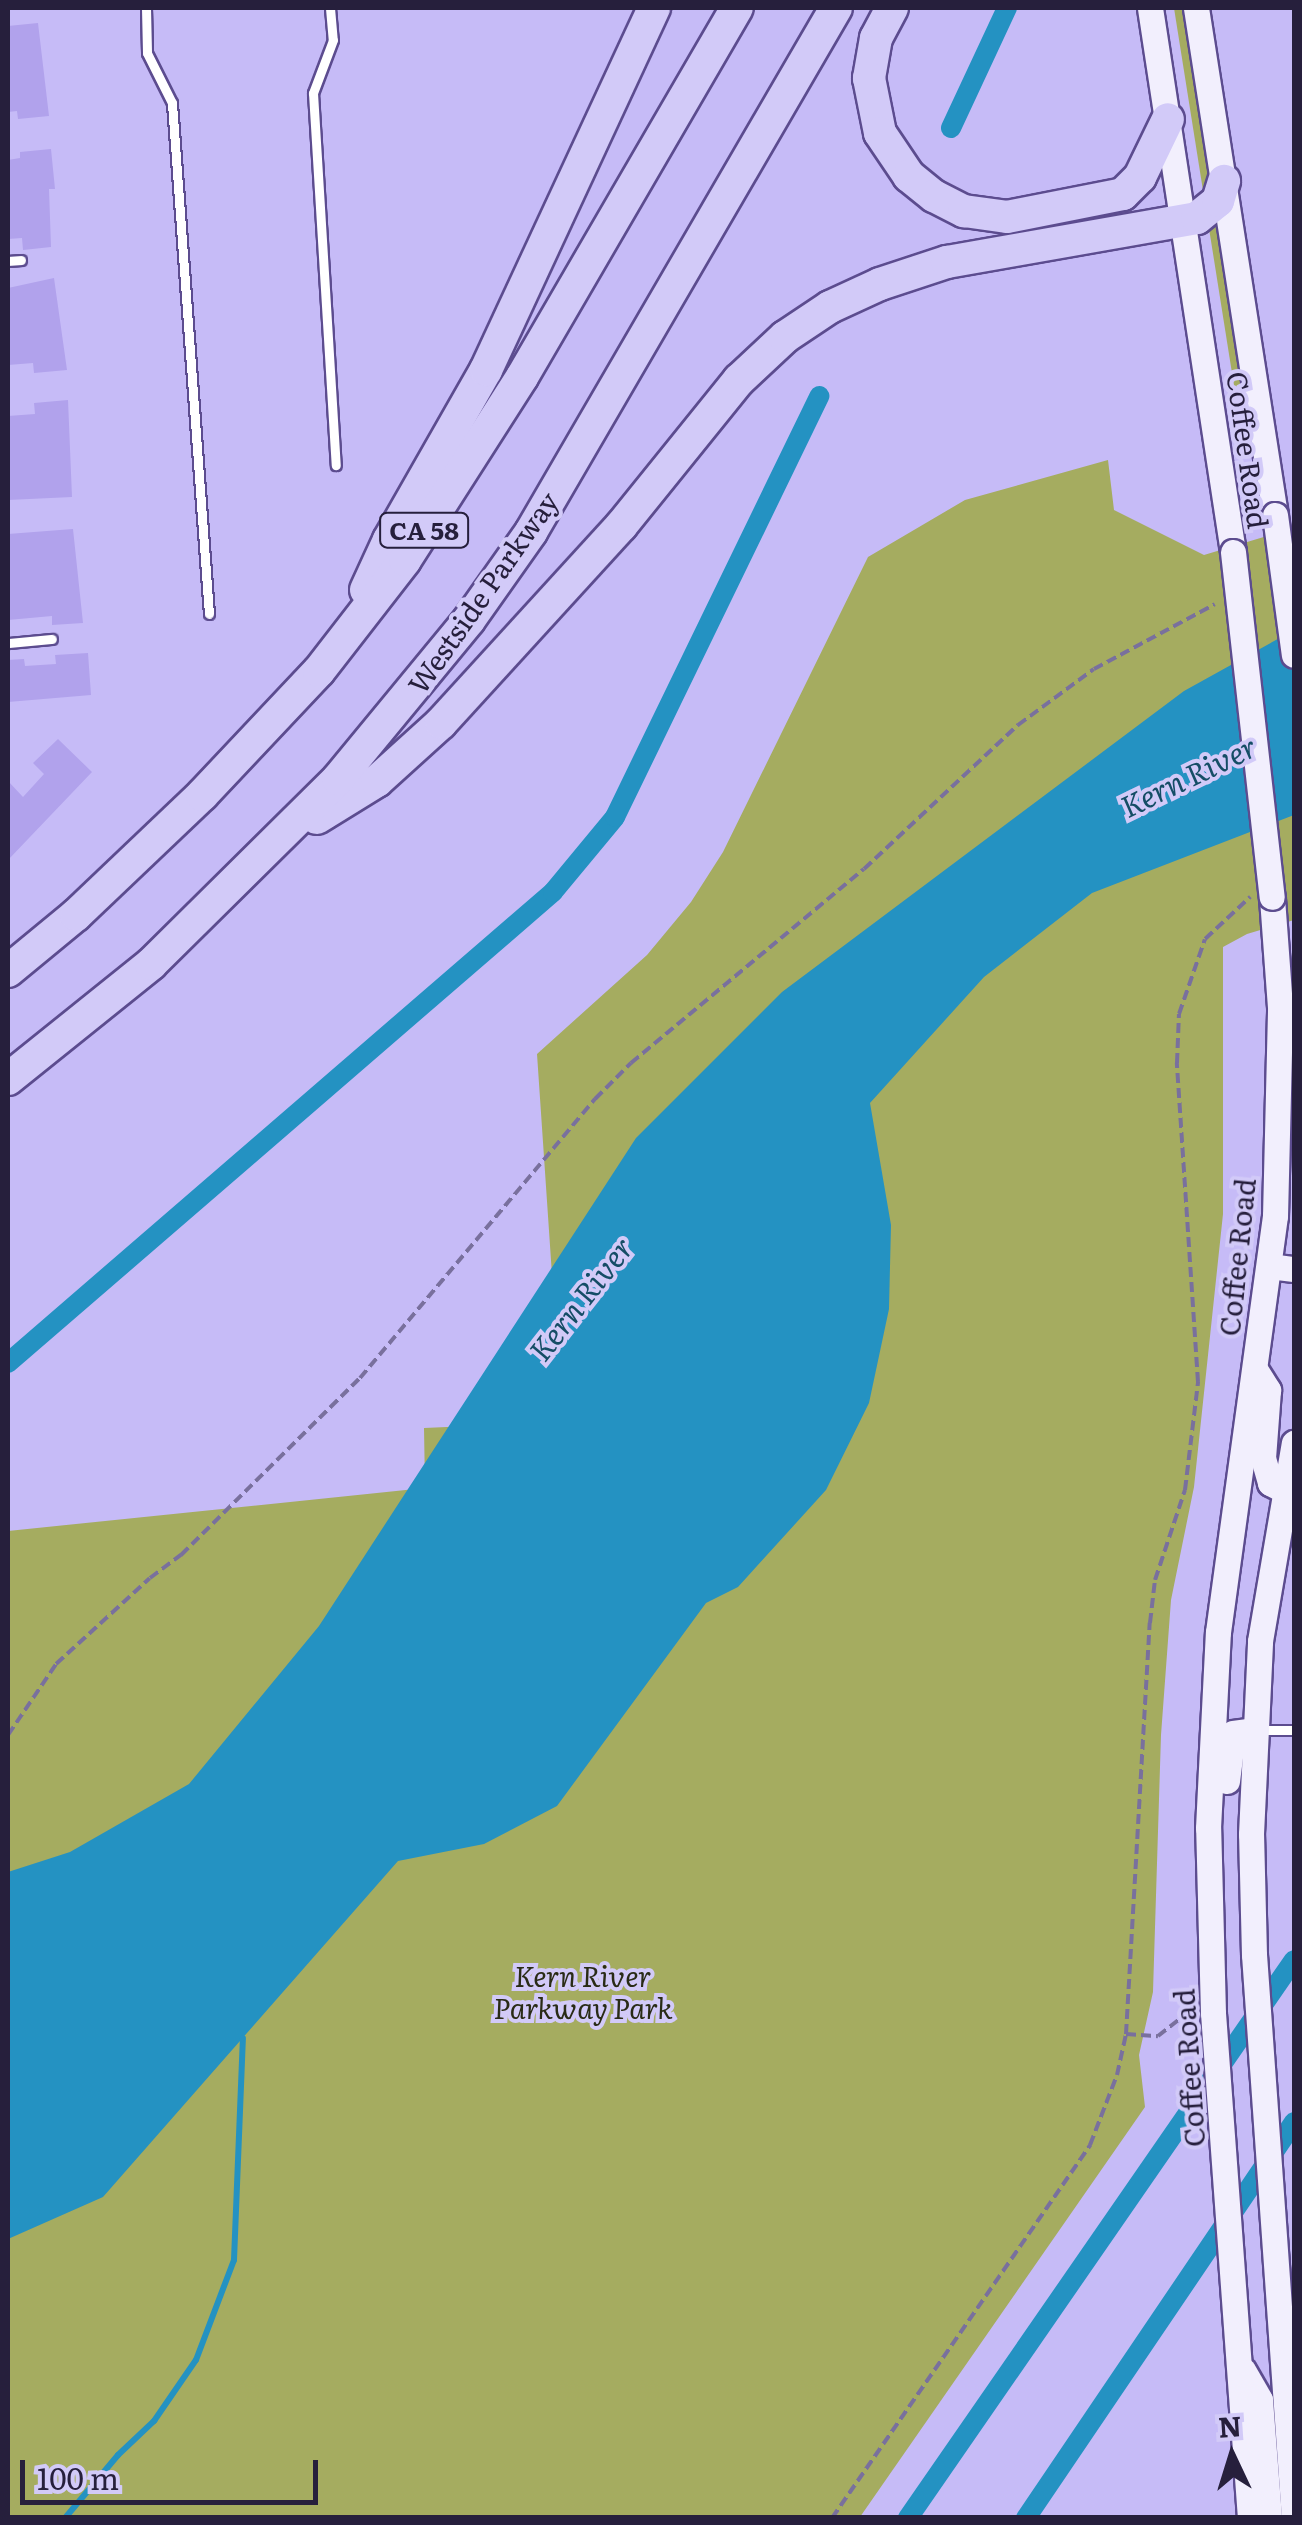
<!DOCTYPE html>
<style>
body{margin:0}
#map{position:relative;width:1302px;height:2525px;overflow:hidden;background:#c6bbf7;font-family:Literata,serif}
div>[style]{position:absolute}
.green>*{inset:0;background:#a5ac60}
.water>*{inset:0;background:#2492c2}
.stream>*{height:6px;margin:-3px;padding:0 3px;transform-origin:3px;border-radius:3px;background:#2492c2}
.canal>*{height:20px;margin:-10px;padding:0 10px;transform-origin:10px;border-radius:10px;background:#2492c2}
.building>*{inset:0;background:#b1a2ec}
.path>*{height:4px;margin-top:-2px;transform-origin:0;background:repeating-linear-gradient(90deg,#79709d 0 10px,transparent 0 15px)}
.roads{filter:drop-shadow(2px 0 #5c4c8f) drop-shadow(-2px 0 #5c4c8f) drop-shadow(0 2px #5c4c8f) drop-shadow(0 -2px #5c4c8f)}
.service>*{height:9px;margin:-4.5px;padding:0 4.5px;transform-origin:4.5px;border-radius:4.5px;background:#fff}
.secondary>*{height:25px;margin:-12.5px;padding:0 12.5px;transform-origin:12.5px;border-radius:12.5px;background:#f2effd}
.motorway>*{height:32px;margin:-16px;padding:0 16px;transform-origin:16px;border-radius:16px;background:#d2caf8}
.bridges{filter:drop-shadow(2px 0 #5c4c8f) drop-shadow(-2px 0 #5c4c8f) drop-shadow(0 2px #5c4c8f) drop-shadow(0 -2px #5c4c8f)}
.secondary-bridge>*{height:25px;margin:-12.5px;padding:0 12.5px;transform-origin:12.5px;border-radius:12.5px;background:#f2effd}
span{translate:-50% -50%;white-space:nowrap;text-align:center;line-height:1.15;-webkit-text-stroke:8px #d2caf8;paint-order:stroke}
.shield-label span{padding:2px 8px;background:#d2caf8;border:2px solid;border-radius:8px;-webkit-text-stroke-width:0}
.shield-label{font-size:25px;color:#261f3c;font-weight:700}
.street-label{font-size:28px;color:#261f3c}
.park-label{font-size:28px;color:#292b16;font-style:italic}
.water-label{font-size:30px;color:#154d66;font-style:italic}
.frame{position:absolute;inset:0;border:10px solid #261f3c;pointer-events:none}
.north{position:absolute;left:1182px;top:2405px;width:100px;height:100px;-webkit-text-stroke:8px #d2caf8;paint-order:stroke;rotate:356deg;font-size:28px;font-weight:700;line-height:40px;text-align:center;color:#261f3c}
.north::after{content:'';display:block;margin:auto;width:35px;height:45px;background:#261f3c;clip-path:polygon(50% 0,100% 100%,50% 72%,0 100%)}
.scale{position:absolute;left:20px;top:2460px;width:298px;height:45px;box-sizing:border-box;border:5px solid #261f3c;border-top:0;padding-left:12px;font-size:30px;line-height:35px;white-space:nowrap;color:#261f3c;-webkit-text-stroke:8px #d2caf8;paint-order:stroke}
</style>
<div id="map">
<div class="green">
<i style="clip-path:polygon(1174px 8px,1184px 8px,1250px 435px,1242px 436px)"></i>
<i style="clip-path:polygon(1108px 460px,1114px 510px,1204px 555px,1294px 528px,1294px 920px,1247px 934px,1223px 947px,1223px 1214px,1194px 1487px,1171px 1600px,1161px 1735px,1153px 1992px,1139px 2055px,1145px 2107px,860px 2517px,8px 2517px,8px 1531px,425px 1488px,424px 1428px,562px 1422px,537px 1054px,647px 955px,691px 902px,723px 852px,868px 557px,965px 500px)"></i>
</div>
<div class="water">
<i style="clip-path:polygon(1294px 630px,1294px 815px,1092px 893px,984px 977px,870px 1103px,891px 1225px,889px 1309px,869px 1403px,826px 1490px,738px 1587px,706px 1603px,557px 1806px,484px 1844px,398px 1861px,103px 2197px,8px 2239px,8px 1872px,70px 1852px,189px 1784px,319px 1626px,636px 1138px,782px 992px,1184px 691px)"></i>
</div>
<div class="stream">
<i style="left:65px;top:2518px;width:82px;rotate:-49.9deg"></i>
<i style="left:118px;top:2455px;width:50px;rotate:-43.4deg"></i>
<i style="left:154px;top:2421px;width:74px;rotate:-55.5deg"></i>
<i style="left:196px;top:2360px;width:107px;rotate:-69.2deg"></i>
<i style="left:234px;top:2260px;width:222px;rotate:-87.7deg"></i>
</div>
<div class="canal">
<i style="left:951px;top:128px;width:132px;rotate:-65deg"></i>
<i style="left:8px;top:1363px;width:720px;rotate:-40.83deg"></i>
<i style="left:553px;top:892px;width:97px;rotate:-50.4deg"></i>
<i style="left:615px;top:817px;width:468px;rotate:-64.1deg"></i>
<i style="left:908px;top:2518px;width:678px;rotate:-55.33deg"></i>
<i style="left:1026px;top:2518px;width:478px;rotate:-55.9deg"></i>
</div>
<div class="building">
<i style="clip-path:polygon(38px 23px,49px 116px,18px 119px,17px 111px,8px 112px,8px 26px)"></i>
<i style="clip-path:polygon(51px 149px,55px 189px,49px 189px,51px 247px,23px 250px,22px 238px,8px 239px,8px 160px,20px 158px,20px 152px)"></i>
<i style="clip-path:polygon(54px 278px,67px 370px,34px 373px,33px 363px,8px 365px,8px 288px)"></i>
<i style="clip-path:polygon(68px 400px,72px 497px,8px 500px,8px 416px,35px 414px,34px 403px)"></i>
<i style="clip-path:polygon(73px 529px,83px 623px,52px 625px,52px 616px,8px 620px,8px 534px)"></i>
<i style="clip-path:polygon(88px 653px,91px 695px,8px 702px,8px 660px,24px 659px,25px 666px,56px 664px,55px 655px)"></i>
<i style="clip-path:polygon(58px 739px,92px 772px,8px 860px,8px 781px,23px 797px,44px 774px,33px 763px)"></i>
</div>
<div class="path">
<i style="left:8px;top:1735px;width:86px;rotate:-55.9deg"></i>
<i style="left:56px;top:1664px;width:127px;rotate:-42.5deg"></i>
<i style="left:150px;top:1578px;width:39px;rotate:-37deg"></i>
<i style="left:181px;top:1555px;width:252px;rotate:-44.7deg"></i>
<i style="left:360px;top:1378px;width:365px;rotate:-49.9deg"></i>
<i style="left:595px;top:1099px;width:51px;rotate:-45deg"></i>
<i style="left:631px;top:1063px;width:303px;rotate:-39.8deg"></i>
<i style="left:864px;top:869px;width:211px;rotate:-43.1deg"></i>
<i style="left:1018px;top:725px;width:94px;rotate:-36.4deg"></i>
<i style="left:1094px;top:669px;width:137px;rotate:-28.2deg"></i>
<i style="left:1126px;top:2034px;width:32px;rotate:4deg"></i>
<i style="left:1158px;top:2036px;width:42px;rotate:-38.2deg"></i>
<i style="left:832px;top:2518px;width:454px;rotate:-55.3deg"></i>
<i style="left:1090px;top:2145px;width:75px;rotate:-68.9deg"></i>
<i style="left:1117px;top:2075px;width:42px;rotate:-77.6deg"></i>
<i style="left:1126px;top:2034px;width:412px;rotate:-86.7deg"></i>
<i style="left:1150px;top:1623px;width:43px;rotate:-83.4deg"></i>
<i style="left:1155px;top:1580px;width:95px;rotate:-71.6deg"></i>
<i style="left:1185px;top:1490px;width:109px;rotate:-83.1deg"></i>
<i style="left:1198px;top:1382px;width:320px;rotate:-93.8deg"></i>
<i style="left:1177px;top:1063px;width:49px;rotate:-87.7deg"></i>
<i style="left:1179px;top:1014px;width:79px;rotate:-70.9deg"></i>
<i style="left:1205px;top:939px;width:62px;rotate:-43deg"></i>
</div>
<div class="roads">
<div class="service">
<i style="left:146px;top:8px;width:45px;rotate:88.7deg"></i>
<i style="left:147px;top:53px;width:56px;rotate:63.4deg"></i>
<i style="left:172px;top:103px;width:512px;rotate:85.86deg"></i>
<i style="left:330px;top:8px;width:32px;rotate:85deg"></i>
<i style="left:333px;top:40px;width:57px;rotate:110.7deg"></i>
<i style="left:313px;top:93px;width:373px;rotate:86.5deg"></i>
<i style="left:8px;top:261px;width:13px;rotate:-4deg"></i>
<i style="left:8px;top:643px;width:44px;rotate:-5.2deg"></i>
<i style="left:1257px;top:1730px;width:37px"></i>
</div>
<div class="secondary">
<i style="left:1150px;top:8px;width:550px;rotate:81.33deg"></i>
<i style="left:1196px;top:8px;width:513px;rotate:81.14deg"></i>
<i style="left:1269px;top:1266px;width:25px;rotate:7deg"></i>
<i style="left:1255px;top:1369px;width:25px;rotate:58deg"></i>
<i style="left:1268px;top:1390px;width:68px;rotate:94.2deg"></i>
<i style="left:1263px;top:1458px;width:26px;rotate:74deg"></i>
<i style="left:1270px;top:1483px;width:16px;rotate:27deg"></i>
<i style="left:1227px;top:1781px;width:48px;rotate:-82.9deg"></i>
<i style="left:1233px;top:1733px;width:21px;rotate:-8deg"></i>
<i style="left:1243px;top:2370px;width:34px;rotate:60deg"></i>
<i style="left:1260px;top:2400px;width:118px;rotate:85.6deg"></i>
<i style="left:1250px;top:2518px;width:506px;rotate:-94.19deg"></i>
<i style="left:1213px;top:2013px;width:185px;rotate:-91.5deg"></i>
<i style="left:1208px;top:1828px;width:196px;rotate:-87.1deg"></i>
<i style="left:1218px;top:1632px;width:420px;rotate:-82.2deg"></i>
<i style="left:1275px;top:1216px;width:209px;rotate:-88.6deg"></i>
<i style="left:1280px;top:1007px;width:110px;rotate:-94.2deg"></i>
<i style="left:1294px;top:2518px;width:564px;rotate:-94.06deg"></i>
<i style="left:1254px;top:1955px;width:121px;rotate:-91.4deg"></i>
<i style="left:1251px;top:1834px;width:193px;rotate:-87.3deg"></i>
<i style="left:1260px;top:1641px;width:201px;rotate:-80.3deg"></i>
</div>
<div class="motorway">
<i style="left:892px;top:8px;width:34px;rotate:118deg"></i>
<i style="left:876px;top:38px;width:41px;rotate:99.9deg"></i>
<i style="left:869px;top:78px;width:56px;rotate:78.7deg"></i>
<i style="left:880px;top:133px;width:52px;rotate:56deg"></i>
<i style="left:909px;top:176px;width:32px;rotate:39deg"></i>
<i style="left:934px;top:196px;width:34px;rotate:27deg"></i>
<i style="left:964px;top:211px;width:43px;rotate:7.9deg"></i>
<i style="left:1007px;top:217px;width:118px;rotate:-11.2deg"></i>
<i style="left:1123px;top:194px;width:24px;rotate:-45deg"></i>
<i style="left:1140px;top:177px;width:64px;rotate:-64.2deg"></i>
<i style="left:366px;top:590px;width:55px;rotate:-65.3deg"></i>
<i style="left:389px;top:540px;width:196px;rotate:-60.3deg"></i>
<i style="left:486px;top:370px;width:399px;rotate:-65.1deg"></i>
<i style="left:317px;top:818px;width:70px;rotate:-31.7deg"></i>
<i style="left:377px;top:781px;width:86px;rotate:-42.2deg"></i>
<i style="left:441px;top:723px;width:267px;rotate:-47.6deg"></i>
<i style="left:621px;top:526px;width:188px;rotate:-51.1deg"></i>
<i style="left:739px;top:380px;width:63px;rotate:-43.1deg"></i>
<i style="left:785px;top:337px;width:54px;rotate:-33.7deg"></i>
<i style="left:830px;top:307px;width:55px;rotate:-24.7deg"></i>
<i style="left:880px;top:284px;width:71px;rotate:-18.2deg"></i>
<i style="left:947px;top:262px;width:254px;rotate:-10deg"></i>
<i style="left:1197px;top:218px;width:27px;rotate:-39deg"></i>
<i style="left:1218px;top:201px;width:21px;rotate:-73deg"></i>
<i style="left:8px;top:971px;width:88px;rotate:-39.5deg"></i>
<i style="left:76px;top:915px;width:174px;rotate:-43.6deg"></i>
<i style="left:202px;top:795px;width:170px;rotate:-46.7deg"></i>
<i style="left:319px;top:671px;width:140px;rotate:-52.2deg"></i>
<i style="left:405px;top:560px;width:217px;rotate:-57.4deg"></i>
<i style="left:522px;top:377px;width:427px;rotate:-59.8deg"></i>
<i style="left:8px;top:1079px;width:184px;rotate:-38.8deg"></i>
<i style="left:151px;top:964px;width:263px;rotate:-44.7deg"></i>
<i style="left:338px;top:779px;width:206px;rotate:-50.5deg"></i>
<i style="left:469px;top:620px;width:108px;rotate:-54.8deg"></i>
<i style="left:531px;top:532px;width:606px;rotate:-59.8deg"></i>
</div>
</div>
<div class="bridges">
<div class="secondary-bridge">
<i style="left:1275px;top:515px;width:141px;rotate:82.3deg"></i>
<i style="left:1233px;top:552px;width:347px;rotate:83.6deg"></i>
</div>
</div>
<div class="shield-label">
<span style="left:424px;top:530px">CA 58</span>
</div>
<div class="street-label">
<span style="left:1249px;top:450px;rotate:82deg">Coffee Road</span>
<span style="left:482px;top:592px;rotate:-55deg">Westside Parkway</span>
<span style="left:1236px;top:1257px;rotate:-84deg">Coffee Road</span>
<span style="left:1188px;top:2068px;rotate:-94deg">Coffee Road</span>
</div>
<div class="park-label">
<span style="left:583px;top:1991px">Kern River<br>Parkway Park</span>
</div>
<div class="water-label">
<span style="left:1188px;top:775px;rotate:-26deg">Kern River</span>
<span style="left:580px;top:1298px;rotate:-52deg">Kern River</span>
</div>
<div class="frame"></div>
<div class="north">N</div>
<div class="scale">100 m</div>
</div>
